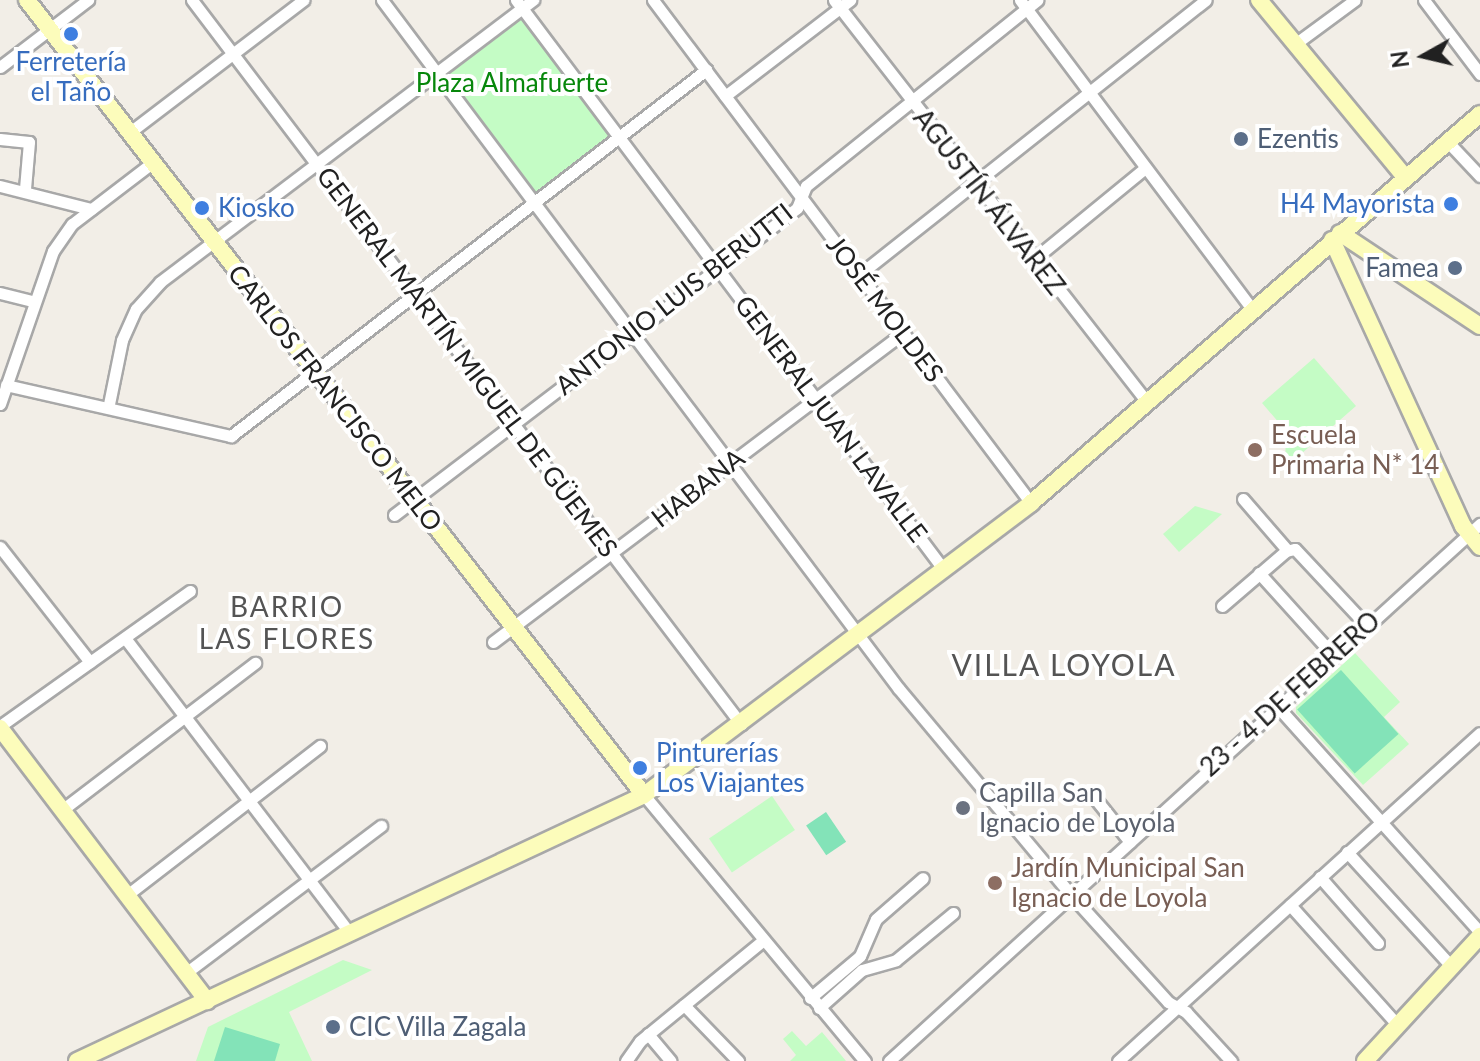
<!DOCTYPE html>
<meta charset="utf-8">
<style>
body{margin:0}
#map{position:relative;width:1480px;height:1061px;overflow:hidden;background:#f2eee7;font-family:Lato,sans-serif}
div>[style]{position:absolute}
.park>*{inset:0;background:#c4fcc5;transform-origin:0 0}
.pitch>*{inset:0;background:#83e3b8;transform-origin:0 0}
.roads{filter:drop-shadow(2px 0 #a8a8a8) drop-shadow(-2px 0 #a8a8a8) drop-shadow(0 2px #a8a8a8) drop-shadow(0 -2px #a8a8a8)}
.street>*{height:11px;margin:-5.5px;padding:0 5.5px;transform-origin:5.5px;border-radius:5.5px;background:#fff}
.secondary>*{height:16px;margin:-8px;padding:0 8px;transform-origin:8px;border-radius:8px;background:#fcfcbb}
.dots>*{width:22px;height:22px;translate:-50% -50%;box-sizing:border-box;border:4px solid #fff;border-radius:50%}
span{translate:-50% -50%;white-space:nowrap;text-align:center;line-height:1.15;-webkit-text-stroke:8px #fff;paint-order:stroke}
.shop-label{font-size:26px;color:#366cbe}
.right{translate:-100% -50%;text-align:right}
.left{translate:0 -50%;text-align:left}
.park-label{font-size:26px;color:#07870b}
.service-label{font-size:26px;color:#4e5e75}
.street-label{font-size:26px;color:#212121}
.education-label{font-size:26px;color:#785e54}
.worship-label{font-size:26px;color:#5b616d}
.neighbourhood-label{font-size:28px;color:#545454;letter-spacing:2px}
.quarter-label{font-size:30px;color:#545454;letter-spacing:2px}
.north{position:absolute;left:1384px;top:16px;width:80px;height:80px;-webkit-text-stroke:6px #fff;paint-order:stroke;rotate:262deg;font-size:22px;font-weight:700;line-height:32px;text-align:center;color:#212121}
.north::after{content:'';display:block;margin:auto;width:28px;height:36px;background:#212121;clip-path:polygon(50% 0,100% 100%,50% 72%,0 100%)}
</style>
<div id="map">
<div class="park">
<i style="left:522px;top:13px;width:155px;height:101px;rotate:54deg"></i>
<i style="clip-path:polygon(1314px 358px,1356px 406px,1285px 468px,1286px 431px,1262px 403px)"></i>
<i style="clip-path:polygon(1195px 506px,1222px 514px,1179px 552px,1163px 534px)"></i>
<i style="clip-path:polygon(1355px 653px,1400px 702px,1384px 717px,1409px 744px,1363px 785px,1296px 713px,1296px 707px)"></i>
<i style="left:772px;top:796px;width:41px;height:76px;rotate:56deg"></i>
<i style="clip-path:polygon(343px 960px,372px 970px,289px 1012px,312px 1061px,196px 1061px,208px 1027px)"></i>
<i style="clip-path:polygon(792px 1031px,806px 1046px,822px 1032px,846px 1061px,790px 1061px,796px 1055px,783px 1039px)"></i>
</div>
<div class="pitch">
<i style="left:1341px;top:670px;width:86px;height:59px;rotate:48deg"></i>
<i style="left:826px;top:812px;width:36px;height:24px;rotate:56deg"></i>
<i style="clip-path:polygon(225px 1027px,280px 1044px,275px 1061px,214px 1061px)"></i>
</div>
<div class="roads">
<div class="street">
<i style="left:192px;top:0;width:909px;rotate:52.83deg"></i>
<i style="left:382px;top:0;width:861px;rotate:53.12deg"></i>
<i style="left:899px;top:689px;width:270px;rotate:50.1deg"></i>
<i style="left:1072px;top:896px;width:143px;rotate:47.8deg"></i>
<i style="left:1168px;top:1002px;width:21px;rotate:29deg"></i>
<i style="left:1186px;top:1012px;width:67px;rotate:47.4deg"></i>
<i style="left:516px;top:0;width:713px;rotate:53.1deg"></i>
<i style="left:653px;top:0;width:629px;rotate:53.08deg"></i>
<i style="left:834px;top:0;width:509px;rotate:52.1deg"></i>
<i style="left:1020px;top:0;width:386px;rotate:53.1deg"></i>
<i style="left:1424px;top:0;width:93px;rotate:52.9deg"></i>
<i style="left:1295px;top:44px;width:74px;rotate:-36.3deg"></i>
<i style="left:0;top:67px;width:111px;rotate:-37.3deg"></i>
<i style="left:725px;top:96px;width:158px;rotate:-37.5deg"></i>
<i style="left:130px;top:132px;width:218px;rotate:-37.3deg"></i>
<i style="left:0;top:139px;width:29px;rotate:6deg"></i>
<i style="left:29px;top:142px;width:47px;rotate:94.9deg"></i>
<i style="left:1447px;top:141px;width:48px;rotate:46.7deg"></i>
<i style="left:0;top:186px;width:94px;rotate:14.2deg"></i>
<i style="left:1034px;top:259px;width:144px;rotate:-39.3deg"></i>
<i style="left:860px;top:274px;width:441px;rotate:-38.4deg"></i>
<i style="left:0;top:293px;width:34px;rotate:14deg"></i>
<i style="left:6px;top:385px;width:231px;rotate:12.8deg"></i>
<i style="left:231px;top:436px;width:600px;rotate:-37.62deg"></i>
<i style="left:0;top:404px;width:162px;rotate:-70.9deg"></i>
<i style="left:53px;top:251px;width:33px;rotate:-55deg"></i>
<i style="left:72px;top:224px;width:102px;rotate:-37.4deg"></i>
<i style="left:109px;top:404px;width:65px;rotate:-78.5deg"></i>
<i style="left:122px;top:340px;width:34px;rotate:-66deg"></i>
<i style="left:136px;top:309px;width:36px;rotate:-48deg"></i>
<i style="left:160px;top:282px;width:468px;rotate:-37.1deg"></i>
<i style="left:1243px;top:499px;width:67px;rotate:49.2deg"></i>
<i style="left:394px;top:515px;width:507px;rotate:-37.3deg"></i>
<i style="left:797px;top:208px;width:24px;rotate:-68deg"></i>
<i style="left:806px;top:186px;width:297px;rotate:-38.8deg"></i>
<i style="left:0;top:547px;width:146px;rotate:52deg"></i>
<i style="left:1259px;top:573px;width:110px;rotate:47.9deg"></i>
<i style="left:1222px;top:606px;width:84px;rotate:-40.7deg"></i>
<i style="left:1286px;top:551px;width:9px;rotate:-13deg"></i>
<i style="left:1295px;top:549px;width:104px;rotate:46.9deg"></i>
<i style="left:125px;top:638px;width:371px;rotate:52.7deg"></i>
<i style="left:493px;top:642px;width:513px;rotate:-37deg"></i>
<i style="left:1277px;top:706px;width:304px;rotate:48.1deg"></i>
<i style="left:0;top:726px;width:233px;rotate:-35.4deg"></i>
<i style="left:1090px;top:792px;width:64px;rotate:51.3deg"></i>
<i style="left:644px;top:795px;width:346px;rotate:50.3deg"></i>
<i style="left:62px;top:810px;width:243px;rotate:-37.3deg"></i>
<i style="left:1347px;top:852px;width:156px;rotate:47.6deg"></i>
<i style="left:1320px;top:877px;width:88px;rotate:48.7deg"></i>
<i style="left:127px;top:895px;width:244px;rotate:-37.7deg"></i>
<i style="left:1290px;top:905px;width:159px;rotate:48.1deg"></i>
<i style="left:187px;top:972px;width:243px;rotate:-37deg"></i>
<i style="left:810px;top:998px;width:65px;rotate:-40deg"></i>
<i style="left:860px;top:956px;width:40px;rotate:-66.6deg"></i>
<i style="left:876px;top:919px;width:62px;rotate:-41.1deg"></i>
<i style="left:684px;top:1005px;width:78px;rotate:46deg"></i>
<i style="left:819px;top:1008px;width:57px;rotate:-41.5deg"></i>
<i style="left:862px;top:970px;width:35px;rotate:-16deg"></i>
<i style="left:896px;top:960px;width:74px;rotate:-39.5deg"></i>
<i style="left:648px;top:1034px;width:35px;rotate:50deg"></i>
<i style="left:626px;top:1061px;width:24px;rotate:-55deg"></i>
<i style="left:640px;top:1041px;width:158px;rotate:-39.3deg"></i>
<i style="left:889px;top:1061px;width:799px;rotate:-42.26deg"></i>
<i style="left:1118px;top:1061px;width:488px;rotate:-42.2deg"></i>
</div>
<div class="secondary">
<i style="left:27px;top:0;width:1006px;rotate:52.18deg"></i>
<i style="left:1259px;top:0;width:229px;rotate:50.5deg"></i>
<i style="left:1340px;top:233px;width:168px;rotate:33.6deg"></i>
<i style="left:1332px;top:240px;width:315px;rotate:65.4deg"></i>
<i style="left:1463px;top:526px;width:27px;rotate:51deg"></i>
<i style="left:0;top:728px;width:343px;rotate:52.8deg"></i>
<i style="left:77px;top:1061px;width:626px;rotate:-25.13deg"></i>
<i style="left:644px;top:795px;width:485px;rotate:-37deg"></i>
<i style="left:1031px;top:503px;width:594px;rotate:-40.9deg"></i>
<i style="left:1365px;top:1061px;width:170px;rotate:-47.4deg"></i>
</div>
</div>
<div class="dots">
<i style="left:71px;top:34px;background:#3f7fe0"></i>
<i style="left:1241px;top:139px;background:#5c6f8a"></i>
<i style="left:1451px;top:204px;background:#3f7fe0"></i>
<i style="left:202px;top:208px;background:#3f7fe0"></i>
<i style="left:1455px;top:268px;background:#5c6f8a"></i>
<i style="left:1255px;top:450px;background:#8d6e63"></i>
<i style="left:640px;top:768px;background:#3f7fe0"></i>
<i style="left:963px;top:808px;background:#6b7280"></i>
<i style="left:995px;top:883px;background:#8d6e63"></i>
<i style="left:333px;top:1027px;background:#5c6f8a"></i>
</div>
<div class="shop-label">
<span style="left:71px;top:77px">Ferretería<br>el Taño</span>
<span class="right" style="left:1435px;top:204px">H4 Mayorista</span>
<span class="left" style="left:218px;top:208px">Kiosko</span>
<span class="left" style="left:656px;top:768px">Pinturerías<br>Los Viajantes</span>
</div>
<div class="park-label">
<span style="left:512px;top:83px">Plaza Almafuerte</span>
</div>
<div class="service-label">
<span class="left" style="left:1257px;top:139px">Ezentis</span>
<span class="right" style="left:1439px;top:268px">Famea</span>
<span class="left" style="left:349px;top:1027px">CIC Villa Zagala</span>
</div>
<div class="street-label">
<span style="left:989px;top:202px;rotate:52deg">AGUSTÍN ÁLVAREZ</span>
<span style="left:674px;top:299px;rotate:-38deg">ANTONIO LUIS BERUTTI</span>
<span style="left:885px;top:309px;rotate:53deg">JOSÉ MOLDES</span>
<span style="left:467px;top:362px;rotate:53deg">GENERAL MARTÍN MIGUEL DE GÜEMES</span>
<span style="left:335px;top:398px;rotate:52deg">CARLOS FRANCISCO MELO</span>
<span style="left:831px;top:419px;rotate:53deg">GENERAL JUAN LAVALLE</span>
<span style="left:698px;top:488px;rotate:-38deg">HABANA</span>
<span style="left:1290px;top:694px;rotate:-42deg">23 - 4 DE FEBRERO</span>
</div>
<div class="education-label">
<span class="left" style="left:1271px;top:450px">Escuela<br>Primaria N* 14</span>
<span class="left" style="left:1011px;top:883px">Jardín Municipal San<br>Ignacio de Loyola</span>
</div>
<div class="worship-label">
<span class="left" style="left:979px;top:808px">Capilla San<br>Ignacio de Loyola</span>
</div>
<div class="neighbourhood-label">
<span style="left:287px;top:622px">BARRIO<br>LAS FLORES</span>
</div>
<div class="quarter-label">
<span style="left:1064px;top:664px">VILLA LOYOLA</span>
</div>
<div class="north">N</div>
</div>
